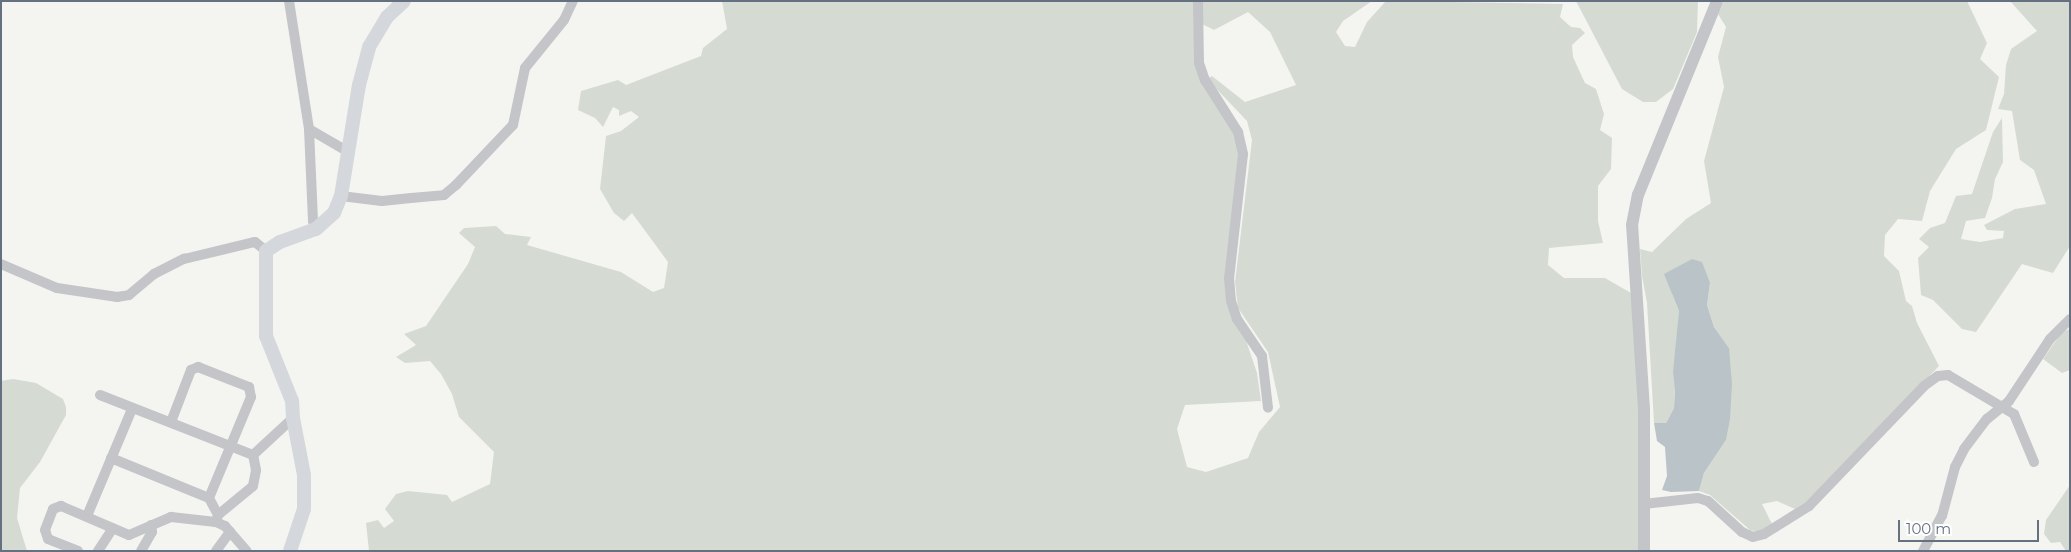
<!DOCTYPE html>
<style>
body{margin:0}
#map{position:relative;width:2071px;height:552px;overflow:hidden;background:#f4f5f1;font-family:Montserrat,sans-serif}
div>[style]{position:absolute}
.green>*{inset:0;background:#d5dbd2}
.water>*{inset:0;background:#bac3c8}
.minor>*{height:10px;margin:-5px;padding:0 5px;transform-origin:5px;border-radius:5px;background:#c3c5c9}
.tertiary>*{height:12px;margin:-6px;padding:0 6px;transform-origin:6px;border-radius:6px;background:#c3c5c9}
.secondary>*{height:14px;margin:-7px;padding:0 7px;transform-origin:7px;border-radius:7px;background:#d4d8dc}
span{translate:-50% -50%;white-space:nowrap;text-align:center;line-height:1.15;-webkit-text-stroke:5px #fff;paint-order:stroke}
.frame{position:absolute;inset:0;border:2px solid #657181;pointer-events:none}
.scale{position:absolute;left:1898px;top:520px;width:141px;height:22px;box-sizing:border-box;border:2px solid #657181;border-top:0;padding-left:6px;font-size:15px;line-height:18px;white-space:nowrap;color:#657181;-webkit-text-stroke:4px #fff;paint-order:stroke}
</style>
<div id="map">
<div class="green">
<i style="clip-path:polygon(722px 1px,1194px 1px,1195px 63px,1234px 134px,1239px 154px,1225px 278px,1257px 373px,1261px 401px,1185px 405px,1177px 429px,1187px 467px,1206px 472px,1248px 458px,1259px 432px,1280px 407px,1268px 352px,1238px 308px,1235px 282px,1252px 140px,1247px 121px,1207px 79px,1212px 76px,1245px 102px,1296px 85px,1270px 32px,1248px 12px,1214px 30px,1200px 23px,1203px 1px,1372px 1px,1343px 21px,1336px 32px,1345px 46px,1355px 47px,1367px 22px,1386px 1px,1563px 4px,1560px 17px,1571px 27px,1580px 28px,1585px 33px,1572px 45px,1573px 57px,1585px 83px,1596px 89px,1604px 114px,1600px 130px,1612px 138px,1611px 169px,1598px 186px,1598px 221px,1603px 243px,1549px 248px,1548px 265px,1564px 278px,1605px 278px,1631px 293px,1641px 410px,1640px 551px,369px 551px,366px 523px,378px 520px,384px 528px,394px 521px,385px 509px,396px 494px,408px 491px,447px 495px,452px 502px,490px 484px,494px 452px,459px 417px,452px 394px,441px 374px,430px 361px,405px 363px,396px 357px,416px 345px,404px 334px,426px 326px,468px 264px,475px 247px,459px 233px,464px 228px,496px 226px,505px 234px,531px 237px,527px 245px,621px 272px,653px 292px,664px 288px,668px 262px,632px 213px,624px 221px,614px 213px,600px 189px,606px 136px,621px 131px,639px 117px,631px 111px,619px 116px,619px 110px,613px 107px,603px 127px,595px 118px,578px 110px,581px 91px,618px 80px,626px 85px,701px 56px,703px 48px,727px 29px)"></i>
<i style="clip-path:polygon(1576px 1px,1698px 1px,1697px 32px,1673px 89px,1656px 102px,1643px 102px,1622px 89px)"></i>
<i style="clip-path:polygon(1724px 1px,1967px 1px,1987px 43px,1980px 59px,1999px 77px,1986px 130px,1956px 149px,1930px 191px,1922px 221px,1898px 219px,1885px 235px,1884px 256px,1899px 271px,1906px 301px,1912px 306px,1917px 323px,1939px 366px,1813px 497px,1795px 509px,1777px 501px,1762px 504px,1773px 526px,1759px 532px,1750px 530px,1710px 495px,1699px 491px,1704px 473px,1726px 440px,1729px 348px,1714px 327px,1707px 305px,1710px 283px,1672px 294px,1679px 311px,1674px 408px,1666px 423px,1654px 423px,1647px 303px,1642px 276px,1640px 249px,1652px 252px,1686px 219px,1711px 203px,1704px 161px,1724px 87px,1718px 57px,1726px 27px,1718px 14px)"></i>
<i style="clip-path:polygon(2010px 1px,2070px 1px,2070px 246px,2053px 273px,2022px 264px,1976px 332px,1962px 329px,1933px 300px,1921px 295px,1918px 258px,1929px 247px,1919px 239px,1930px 228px,1945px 223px,1956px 196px,1972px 194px,1993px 132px,2002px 118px,2003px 162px,1995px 179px,1992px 198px,1985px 218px,1966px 221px,1961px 239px,1980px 242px,2003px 238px,2004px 231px,1987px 230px,1984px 225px,2015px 209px,2046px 204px,2034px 170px,2020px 160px,2012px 111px,1998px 109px,2004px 94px,2006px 65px,2011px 49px,2037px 31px)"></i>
<i style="clip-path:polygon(2070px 329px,2070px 370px,2062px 373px,2043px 359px,2062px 332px)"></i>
<i style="clip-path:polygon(13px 379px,36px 383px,63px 399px,66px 407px,66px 415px,40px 462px,20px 488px,17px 518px,27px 551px,1px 551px,1px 381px)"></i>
<i style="clip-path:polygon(2070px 485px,2070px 551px,2066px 551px,2060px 542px,2051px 543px,2044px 534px,2046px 520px)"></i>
</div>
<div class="water">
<i style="clip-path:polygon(1692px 259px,1702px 262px,1710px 283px,1707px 305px,1714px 327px,1729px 348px,1732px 384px,1730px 419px,1726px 440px,1704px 473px,1699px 491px,1671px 492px,1662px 490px,1667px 476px,1665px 447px,1657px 441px,1654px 423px,1666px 423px,1674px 408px,1675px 390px,1673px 372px,1679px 311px,1664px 274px)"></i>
</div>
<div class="minor">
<i style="left:289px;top:1px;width:130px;rotate:81.1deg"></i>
<i style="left:309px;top:129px;width:92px;rotate:87.5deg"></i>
<i style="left:313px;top:221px;width:9px;rotate:69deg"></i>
<i style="left:1198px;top:1px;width:62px;rotate:89.1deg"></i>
<i style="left:1199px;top:63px;width:18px;rotate:71deg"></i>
<i style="left:1205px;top:80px;width:62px;rotate:57.6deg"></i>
<i style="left:1238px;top:132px;width:23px;rotate:77deg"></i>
<i style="left:1243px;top:154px;width:125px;rotate:96.4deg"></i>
<i style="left:1229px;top:278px;width:23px;rotate:85deg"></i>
<i style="left:1231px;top:301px;width:19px;rotate:72deg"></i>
<i style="left:1237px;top:319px;width:45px;rotate:56deg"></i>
<i style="left:1262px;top:356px;width:52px;rotate:83.4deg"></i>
<i style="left:309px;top:129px;width:44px;rotate:30.1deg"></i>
<i style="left:341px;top:196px;width:41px;rotate:7deg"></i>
<i style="left:382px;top:201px;width:29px;rotate:-6deg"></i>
<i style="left:411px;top:198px;width:33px;rotate:-5deg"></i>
<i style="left:444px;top:195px;width:16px;rotate:-40deg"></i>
<i style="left:456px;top:185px;width:83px;rotate:-46.5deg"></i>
<i style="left:513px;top:125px;width:58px;rotate:-78.1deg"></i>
<i style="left:525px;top:68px;width:62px;rotate:-50.9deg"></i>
<i style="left:564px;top:20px;width:21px;rotate:-65deg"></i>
<i style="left:1px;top:264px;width:61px;rotate:23.2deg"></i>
<i style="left:57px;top:288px;width:61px;rotate:8.5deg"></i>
<i style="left:117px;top:297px;width:12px;rotate:-9deg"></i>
<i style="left:129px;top:295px;width:33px;rotate:-40deg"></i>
<i style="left:154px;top:274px;width:34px;rotate:-27deg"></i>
<i style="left:184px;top:259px;width:73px;rotate:-13.5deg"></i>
<i style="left:255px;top:242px;width:14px;rotate:39deg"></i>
<i style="left:100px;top:395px;width:164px;rotate:21.4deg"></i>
<i style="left:171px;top:422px;width:56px;rotate:-69deg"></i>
<i style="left:191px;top:370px;width:8px;rotate:-23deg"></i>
<i style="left:198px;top:367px;width:55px;rotate:21.4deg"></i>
<i style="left:249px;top:387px;width:10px;rotate:79deg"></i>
<i style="left:251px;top:397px;width:109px;rotate:112.6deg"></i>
<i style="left:111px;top:458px;width:106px;rotate:22.2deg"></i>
<i style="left:209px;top:498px;width:19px;rotate:62deg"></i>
<i style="left:1644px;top:504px;width:54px;rotate:-6.3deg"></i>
<i style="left:1698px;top:498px;width:10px;rotate:17deg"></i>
<i style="left:1708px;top:501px;width:46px;rotate:42.4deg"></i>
<i style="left:1742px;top:532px;width:12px;rotate:24deg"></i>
<i style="left:1753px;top:537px;width:11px;rotate:-15deg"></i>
<i style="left:1764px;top:534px;width:53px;rotate:-31.9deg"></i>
<i style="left:1809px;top:506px;width:166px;rotate:-46.2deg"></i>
<i style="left:1924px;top:386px;width:17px;rotate:-36deg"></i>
<i style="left:1938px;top:376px;width:10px;rotate:-6deg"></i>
<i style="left:1948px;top:375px;width:77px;rotate:30.6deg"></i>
<i style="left:2014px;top:414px;width:52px;rotate:67.4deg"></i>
<i style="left:87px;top:516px;width:116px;rotate:-67.2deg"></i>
<i style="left:216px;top:522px;width:7px;rotate:-74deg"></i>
<i style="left:218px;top:515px;width:45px;rotate:-39.6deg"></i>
<i style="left:253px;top:486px;width:16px;rotate:-79deg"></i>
<i style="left:256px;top:470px;width:15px;rotate:-101deg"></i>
<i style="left:253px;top:455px;width:54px;rotate:-42.8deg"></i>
<i style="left:78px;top:551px;width:32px;rotate:-158deg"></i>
<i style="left:48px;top:539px;width:9px;rotate:-108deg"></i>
<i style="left:45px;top:530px;width:22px;rotate:-69deg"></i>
<i style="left:53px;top:509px;width:9px;rotate:-21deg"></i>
<i style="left:61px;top:506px;width:74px;rotate:23.1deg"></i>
<i style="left:129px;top:535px;width:46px;rotate:-23.2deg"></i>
<i style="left:171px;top:517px;width:45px;rotate:6.3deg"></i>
<i style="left:216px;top:522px;width:10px;rotate:24deg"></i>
<i style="left:225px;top:526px;width:33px;rotate:49deg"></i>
<i style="left:98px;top:551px;width:27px;rotate:-57deg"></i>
<i style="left:141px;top:551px;width:22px;rotate:-60deg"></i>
<i style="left:152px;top:532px;width:7px;rotate:-98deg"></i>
<i style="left:216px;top:551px;width:24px;rotate:-54deg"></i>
<i style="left:1923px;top:551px;width:40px;rotate:-62deg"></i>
<i style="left:1942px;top:516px;width:51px;rotate:-75.1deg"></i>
<i style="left:1955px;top:467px;width:20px;rotate:-63deg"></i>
<i style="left:1964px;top:449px;width:38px;rotate:-53deg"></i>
<i style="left:1987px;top:419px;width:28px;rotate:-39deg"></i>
<i style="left:2009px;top:401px;width:74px;rotate:-56.5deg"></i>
<i style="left:2050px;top:339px;width:28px;rotate:-45deg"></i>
</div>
<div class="tertiary">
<i style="left:1644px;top:551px;width:142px;rotate:-90deg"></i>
<i style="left:1644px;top:409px;width:184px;rotate:-93.7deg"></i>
<i style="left:1632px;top:225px;width:31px;rotate:-79deg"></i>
<i style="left:1638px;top:195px;width:209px;rotate:-67.8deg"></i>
</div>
<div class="secondary">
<i style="left:290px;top:551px;width:44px;rotate:-71.6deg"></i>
<i style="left:304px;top:509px;width:34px;rotate:-90deg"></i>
<i style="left:304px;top:475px;width:58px;rotate:-100.9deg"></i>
<i style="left:293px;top:418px;width:17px;rotate:-93deg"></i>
<i style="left:292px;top:401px;width:70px;rotate:-111.8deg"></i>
<i style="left:266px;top:336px;width:85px;rotate:-90deg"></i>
<i style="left:266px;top:251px;width:17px;rotate:-33deg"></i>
<i style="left:280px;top:242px;width:38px;rotate:-20deg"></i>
<i style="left:316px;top:229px;width:24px;rotate:-42deg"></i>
<i style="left:334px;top:213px;width:18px;rotate:-68deg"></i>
<i style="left:341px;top:196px;width:112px;rotate:-80.8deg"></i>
<i style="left:359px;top:85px;width:39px;rotate:-75deg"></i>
<i style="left:369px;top:47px;width:35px;rotate:-59deg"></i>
<i style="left:387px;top:17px;width:23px;rotate:-43deg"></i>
</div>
<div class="frame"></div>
<div class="scale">100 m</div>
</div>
